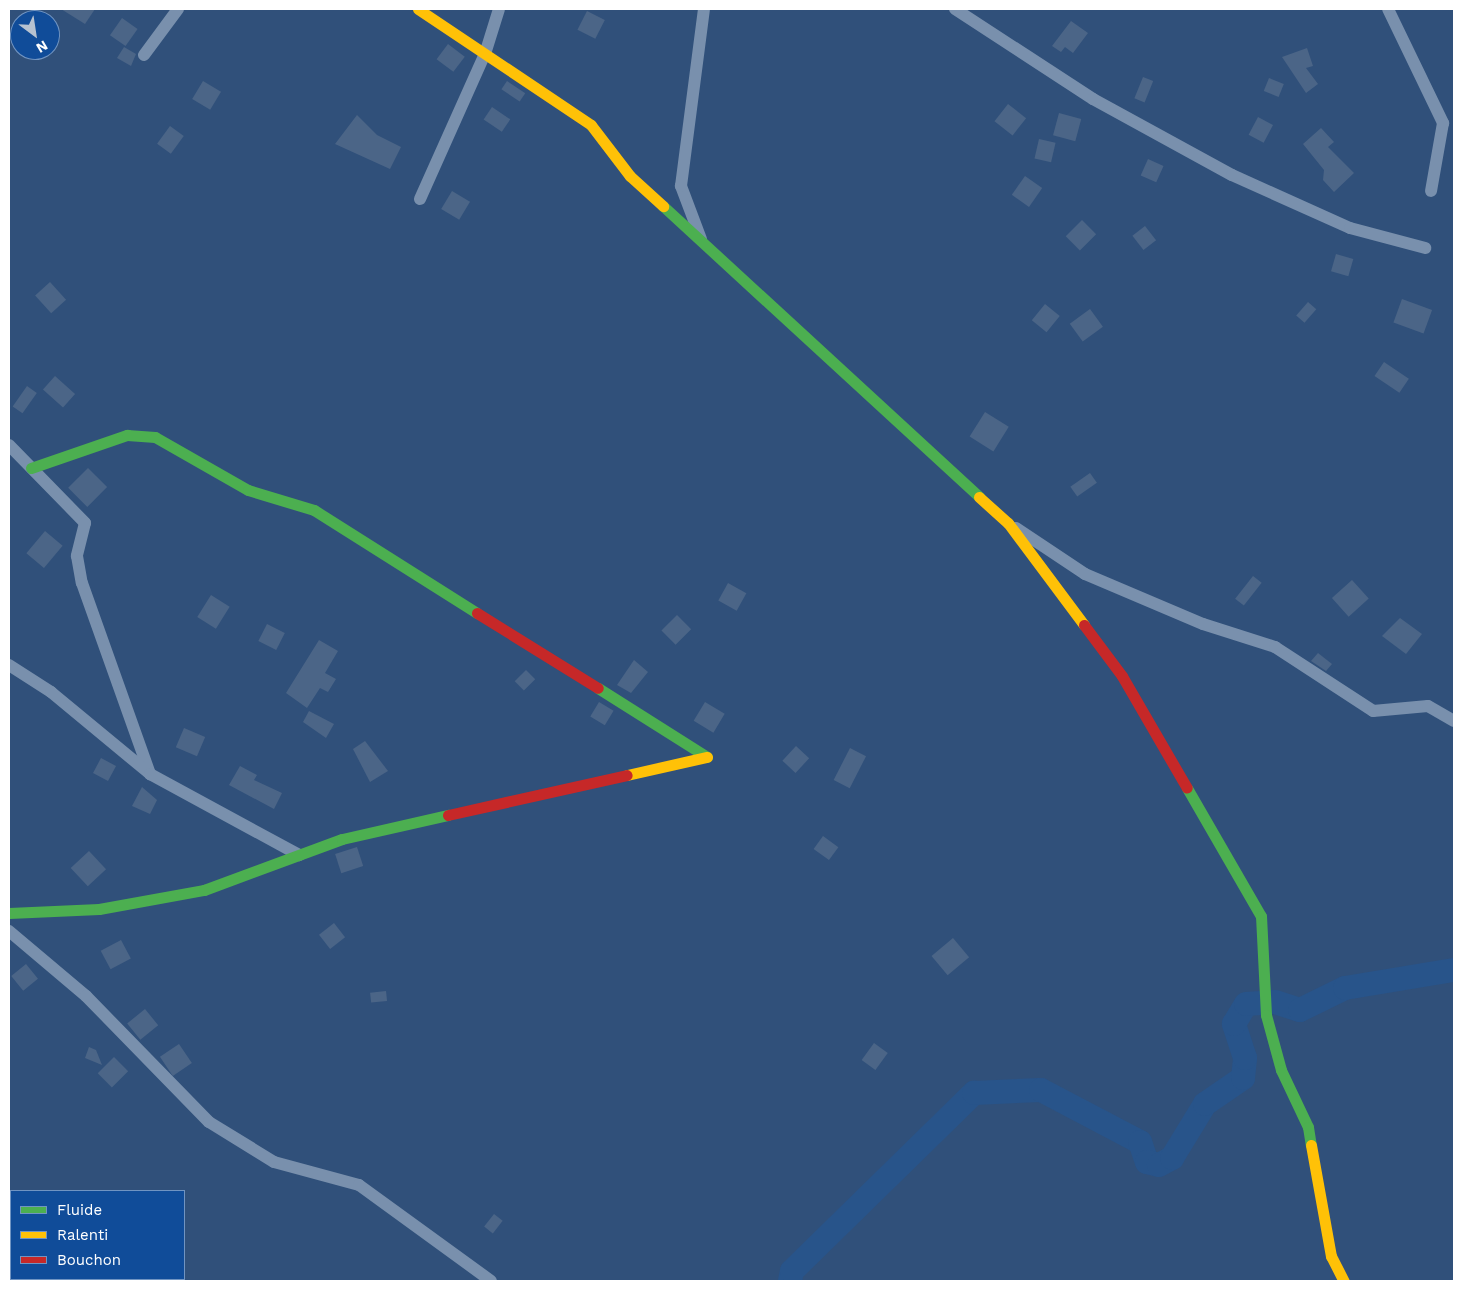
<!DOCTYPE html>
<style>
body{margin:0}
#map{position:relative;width:1463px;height:1290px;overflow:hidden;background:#30507a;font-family:"Work Sans",sans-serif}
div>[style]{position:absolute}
.river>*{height:24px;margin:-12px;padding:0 12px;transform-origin:12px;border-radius:12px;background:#28548a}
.building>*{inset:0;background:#4b6587;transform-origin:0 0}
.street>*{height:12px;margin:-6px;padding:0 6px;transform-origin:6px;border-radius:6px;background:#7990ad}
.fast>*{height:11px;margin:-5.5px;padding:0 5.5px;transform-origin:5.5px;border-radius:5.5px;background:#4caf50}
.slow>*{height:11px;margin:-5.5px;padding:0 5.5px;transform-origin:5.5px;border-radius:5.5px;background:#ffc107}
.jam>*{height:11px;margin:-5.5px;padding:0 5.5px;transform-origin:5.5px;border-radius:5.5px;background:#c62828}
span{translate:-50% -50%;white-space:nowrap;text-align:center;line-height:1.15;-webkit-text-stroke:4px #104c99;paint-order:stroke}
.frame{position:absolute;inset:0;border:10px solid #fff;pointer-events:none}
.legend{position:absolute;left:10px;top:1190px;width:175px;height:90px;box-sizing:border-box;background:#104c99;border:1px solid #7094c2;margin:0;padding:6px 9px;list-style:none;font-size:15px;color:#fff}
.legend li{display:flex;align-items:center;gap:10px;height:25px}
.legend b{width:25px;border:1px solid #7094c2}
.north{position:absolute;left:10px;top:10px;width:50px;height:50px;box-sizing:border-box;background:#104c99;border:1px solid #7094c2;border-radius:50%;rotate:149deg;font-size:14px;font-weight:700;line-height:20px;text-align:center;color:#fff}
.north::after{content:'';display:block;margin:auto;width:18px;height:22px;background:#b7c2d0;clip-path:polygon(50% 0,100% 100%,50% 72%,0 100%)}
</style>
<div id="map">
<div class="river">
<i style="left:790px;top:1281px;width:10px;rotate:-79deg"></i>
<i style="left:792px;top:1271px;width:255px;rotate:-44.4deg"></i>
<i style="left:974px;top:1093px;width:67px;rotate:-2.6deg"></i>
<i style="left:1041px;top:1090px;width:112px;rotate:27.7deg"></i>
<i style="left:1140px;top:1142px;width:21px;rotate:71deg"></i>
<i style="left:1147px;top:1162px;width:12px;rotate:14deg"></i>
<i style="left:1159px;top:1165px;width:15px;rotate:-28deg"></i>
<i style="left:1172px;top:1158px;width:63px;rotate:-58.6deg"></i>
<i style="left:1205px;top:1104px;width:46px;rotate:-34.4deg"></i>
<i style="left:1243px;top:1078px;width:20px;rotate:-84deg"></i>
<i style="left:1245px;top:1058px;width:36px;rotate:-108deg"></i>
<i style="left:1234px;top:1024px;width:23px;rotate:-59deg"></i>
<i style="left:1246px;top:1004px;width:29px;rotate:-4deg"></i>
<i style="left:1275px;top:1002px;width:26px;rotate:18deg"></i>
<i style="left:1300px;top:1010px;width:50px;rotate:-26.1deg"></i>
<i style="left:1345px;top:988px;width:110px;rotate:-9.4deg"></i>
</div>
<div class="building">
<i style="clip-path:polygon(61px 9px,95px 9px,85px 24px)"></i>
<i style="left:587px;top:11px;width:20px;height:21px;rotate:27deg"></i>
<i style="left:122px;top:18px;width:19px;height:21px;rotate:35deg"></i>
<i style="clip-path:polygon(1071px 21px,1088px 33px,1073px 53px,1065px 47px,1061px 52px,1052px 46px)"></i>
<i style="left:448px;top:44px;width:21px;height:19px;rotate:37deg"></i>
<i style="clip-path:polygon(124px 47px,136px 54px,131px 66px,117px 58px)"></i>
<i style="clip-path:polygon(1307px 48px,1313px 66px,1306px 68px,1318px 84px,1306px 93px,1282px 57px)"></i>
<i style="left:1143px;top:77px;width:11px;height:23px;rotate:22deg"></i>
<i style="left:1269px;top:78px;width:16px;height:14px;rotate:22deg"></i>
<i style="left:203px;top:81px;width:21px;height:21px;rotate:31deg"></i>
<i style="left:507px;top:81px;width:22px;height:10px;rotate:34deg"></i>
<i style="left:1008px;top:104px;width:23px;height:22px;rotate:38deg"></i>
<i style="left:492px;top:107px;width:22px;height:15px;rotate:34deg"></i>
<i style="left:1059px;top:113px;width:23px;height:23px;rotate:15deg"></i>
<i style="clip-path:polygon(357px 115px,377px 135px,401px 147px,390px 169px,335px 144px)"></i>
<i style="left:1258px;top:117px;width:17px;height:20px;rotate:28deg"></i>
<i style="left:170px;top:126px;width:17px;height:22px;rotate:36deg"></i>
<i style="clip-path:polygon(1321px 128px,1334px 142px,1328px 147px,1354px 173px,1334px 192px,1323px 180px,1324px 170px,1303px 144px)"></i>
<i style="left:1039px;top:139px;width:17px;height:20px;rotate:13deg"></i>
<i style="left:1148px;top:159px;width:17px;height:18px;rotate:24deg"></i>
<i style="left:1025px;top:176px;width:21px;height:23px;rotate:35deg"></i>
<i style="left:452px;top:191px;width:21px;height:21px;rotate:31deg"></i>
<i style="left:1082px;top:220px;width:20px;height:23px;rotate:45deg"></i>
<i style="left:1145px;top:226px;width:18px;height:16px;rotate:52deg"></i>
<i style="left:1336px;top:254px;width:18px;height:18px;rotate:16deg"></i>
<i style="left:50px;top:282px;width:24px;height:20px;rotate:48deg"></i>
<i style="left:1402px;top:299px;width:32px;height:25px;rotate:20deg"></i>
<i style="left:1308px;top:302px;width:11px;height:18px;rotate:41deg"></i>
<i style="left:1045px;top:304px;width:19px;height:21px;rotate:39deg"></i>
<i style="left:1090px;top:309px;width:22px;height:25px;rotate:54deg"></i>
<i style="left:1384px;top:362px;width:30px;height:17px;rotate:34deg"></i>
<i style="left:55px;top:376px;width:27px;height:18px;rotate:42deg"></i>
<i style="left:27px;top:386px;width:12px;height:25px;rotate:35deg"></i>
<i style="left:985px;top:412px;width:28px;height:29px;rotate:32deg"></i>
<i style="left:88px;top:468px;width:27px;height:28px;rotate:45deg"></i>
<i style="left:1090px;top:473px;width:12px;height:24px;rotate:55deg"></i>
<i style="left:45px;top:531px;width:23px;height:29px;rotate:40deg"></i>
<i style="left:1253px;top:576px;width:11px;height:29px;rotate:38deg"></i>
<i style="left:1352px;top:580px;width:25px;height:27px;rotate:48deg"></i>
<i style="left:728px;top:583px;width:21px;height:20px;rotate:29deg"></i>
<i style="left:211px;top:595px;width:22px;height:26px;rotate:32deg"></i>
<i style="left:677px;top:615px;width:20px;height:22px;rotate:45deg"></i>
<i style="clip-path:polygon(1400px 618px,1422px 634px,1406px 654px,1382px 636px)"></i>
<i style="left:267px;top:624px;width:20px;height:19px;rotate:27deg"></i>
<i style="clip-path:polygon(319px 640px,338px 651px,325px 673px,336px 679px,328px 692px,320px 688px,307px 708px,286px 693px)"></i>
<i style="clip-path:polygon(1318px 653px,1332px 664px,1326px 671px,1311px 661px)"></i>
<i style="clip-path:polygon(634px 660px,648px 672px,631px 693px,617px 685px)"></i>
<i style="left:526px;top:670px;width:13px;height:16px;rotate:45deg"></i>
<i style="left:599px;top:702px;width:17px;height:17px;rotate:31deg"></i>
<i style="left:705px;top:702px;width:23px;height:22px;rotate:31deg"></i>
<i style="clip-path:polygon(309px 711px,334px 724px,326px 738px,303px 722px)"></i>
<i style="left:184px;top:728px;width:23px;height:21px;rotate:23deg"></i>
<i style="clip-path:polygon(365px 741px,388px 771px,370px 782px,353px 749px)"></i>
<i style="left:796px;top:746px;width:18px;height:20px;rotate:43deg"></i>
<i style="left:850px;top:748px;width:18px;height:36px;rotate:27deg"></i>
<i style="left:101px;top:758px;width:17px;height:17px;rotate:28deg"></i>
<i style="clip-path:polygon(240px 766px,257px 775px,254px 780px,282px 793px,274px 809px,229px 785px)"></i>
<i style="clip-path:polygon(142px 787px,157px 800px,150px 814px,132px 806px)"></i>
<i style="left:823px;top:836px;width:19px;height:16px;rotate:36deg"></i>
<i style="left:357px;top:847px;width:20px;height:23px;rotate:72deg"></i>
<i style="left:89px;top:851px;width:25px;height:25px;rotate:47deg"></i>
<i style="left:334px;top:923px;width:18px;height:19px;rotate:52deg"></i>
<i style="left:953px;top:938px;width:25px;height:28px;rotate:50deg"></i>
<i style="left:121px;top:940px;width:21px;height:23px;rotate:62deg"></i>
<i style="left:26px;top:964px;width:19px;height:19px;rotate:51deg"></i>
<i style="left:386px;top:991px;width:10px;height:16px;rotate:84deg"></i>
<i style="left:145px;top:1009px;width:21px;height:23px;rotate:51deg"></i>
<i style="left:874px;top:1043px;width:17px;height:21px;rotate:36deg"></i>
<i style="left:179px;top:1044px;width:23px;height:23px;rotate:56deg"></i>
<i style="clip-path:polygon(89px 1047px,96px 1050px,102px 1065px,85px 1058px)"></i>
<i style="left:114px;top:1057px;width:20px;height:23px;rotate:45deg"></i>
<i style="left:494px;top:1214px;width:11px;height:16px;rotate:38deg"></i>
</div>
<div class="street">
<i style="left:955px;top:9px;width:165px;rotate:33.1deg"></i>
<i style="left:1093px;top:99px;width:158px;rotate:28.7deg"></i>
<i style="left:1232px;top:175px;width:129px;rotate:24.2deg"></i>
<i style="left:1350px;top:228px;width:78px;rotate:14.9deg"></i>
<i style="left:1388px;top:9px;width:127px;rotate:64.2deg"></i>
<i style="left:1443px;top:123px;width:69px;rotate:100deg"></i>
<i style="left:144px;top:55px;width:57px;rotate:-53.5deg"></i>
<i style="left:420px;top:199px;width:159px;rotate:-65.9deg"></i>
<i style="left:485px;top:54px;width:47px;rotate:-72.7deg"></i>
<i style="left:701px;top:239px;width:57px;rotate:-110.7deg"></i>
<i style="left:681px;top:186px;width:178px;rotate:-82.6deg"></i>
<i style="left:9px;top:445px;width:109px;rotate:45.7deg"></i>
<i style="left:85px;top:523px;width:34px;rotate:104deg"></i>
<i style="left:77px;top:556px;width:27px;rotate:80deg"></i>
<i style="left:82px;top:583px;width:203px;rotate:70.4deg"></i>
<i style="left:1016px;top:528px;width:83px;rotate:33.7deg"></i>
<i style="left:1085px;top:574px;width:128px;rotate:23deg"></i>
<i style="left:1203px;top:624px;width:76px;rotate:17.7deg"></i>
<i style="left:1275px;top:647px;width:117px;rotate:33.1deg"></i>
<i style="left:1373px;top:711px;width:55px;rotate:-5.2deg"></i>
<i style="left:1428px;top:706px;width:30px;rotate:30deg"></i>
<i style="left:9px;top:665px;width:50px;rotate:32.7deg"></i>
<i style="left:51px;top:692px;width:129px;rotate:39.6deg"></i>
<i style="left:150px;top:774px;width:170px;rotate:28.5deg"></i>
<i style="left:9px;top:931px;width:101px;rotate:40.2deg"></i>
<i style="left:86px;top:996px;width:176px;rotate:45.7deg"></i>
<i style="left:209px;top:1122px;width:76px;rotate:31.6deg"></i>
<i style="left:274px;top:1162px;width:88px;rotate:15.1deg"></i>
<i style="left:359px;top:1185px;width:163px;rotate:36deg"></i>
</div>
<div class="fast">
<i style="left:663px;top:206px;width:430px;rotate:42.6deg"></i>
<i style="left:31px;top:468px;width:102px;rotate:-19deg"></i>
<i style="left:127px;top:435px;width:28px;rotate:4deg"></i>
<i style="left:155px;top:437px;width:107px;rotate:29.7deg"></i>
<i style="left:248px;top:490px;width:69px;rotate:16.9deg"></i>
<i style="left:314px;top:510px;width:193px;rotate:32.3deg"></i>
<i style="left:598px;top:688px;width:129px;rotate:32.3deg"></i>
<i style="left:1187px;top:788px;width:148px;rotate:60deg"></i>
<i style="left:1261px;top:916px;width:99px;rotate:87.1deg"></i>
<i style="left:1266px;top:1015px;width:57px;rotate:74.7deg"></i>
<i style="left:1281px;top:1070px;width:63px;rotate:64.7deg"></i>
<i style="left:1308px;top:1127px;width:18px;rotate:81deg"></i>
<i style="left:9px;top:913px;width:90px;rotate:-2.5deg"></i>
<i style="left:99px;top:909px;width:107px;rotate:-10.3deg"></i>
<i style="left:204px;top:890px;width:147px;rotate:-20.3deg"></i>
<i style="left:342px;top:839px;width:109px;rotate:-12.8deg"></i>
</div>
<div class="slow">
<i style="left:418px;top:9px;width:208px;rotate:33.8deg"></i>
<i style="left:591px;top:125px;width:64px;rotate:52.6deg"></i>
<i style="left:630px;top:176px;width:45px;rotate:42.3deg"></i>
<i style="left:979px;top:497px;width:39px;rotate:42deg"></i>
<i style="left:1008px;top:523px;width:127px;rotate:53.3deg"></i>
<i style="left:627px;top:775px;width:82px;rotate:-12.7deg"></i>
<i style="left:1311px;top:1145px;width:113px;rotate:79.8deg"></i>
<i style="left:1331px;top:1256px;width:28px;rotate:63deg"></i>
</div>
<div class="jam">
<i style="left:477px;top:613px;width:142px;rotate:31.8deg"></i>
<i style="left:1084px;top:625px;width:64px;rotate:53.3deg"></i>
<i style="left:1122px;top:676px;width:129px;rotate:59.9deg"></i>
<i style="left:448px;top:815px;width:183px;rotate:-12.6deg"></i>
</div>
<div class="frame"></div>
<ul class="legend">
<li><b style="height:6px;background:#4caf50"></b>Fluide</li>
<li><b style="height:6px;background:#ffc107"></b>Ralenti</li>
<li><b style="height:6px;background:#c62828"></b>Bouchon</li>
</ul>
<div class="north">N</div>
</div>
